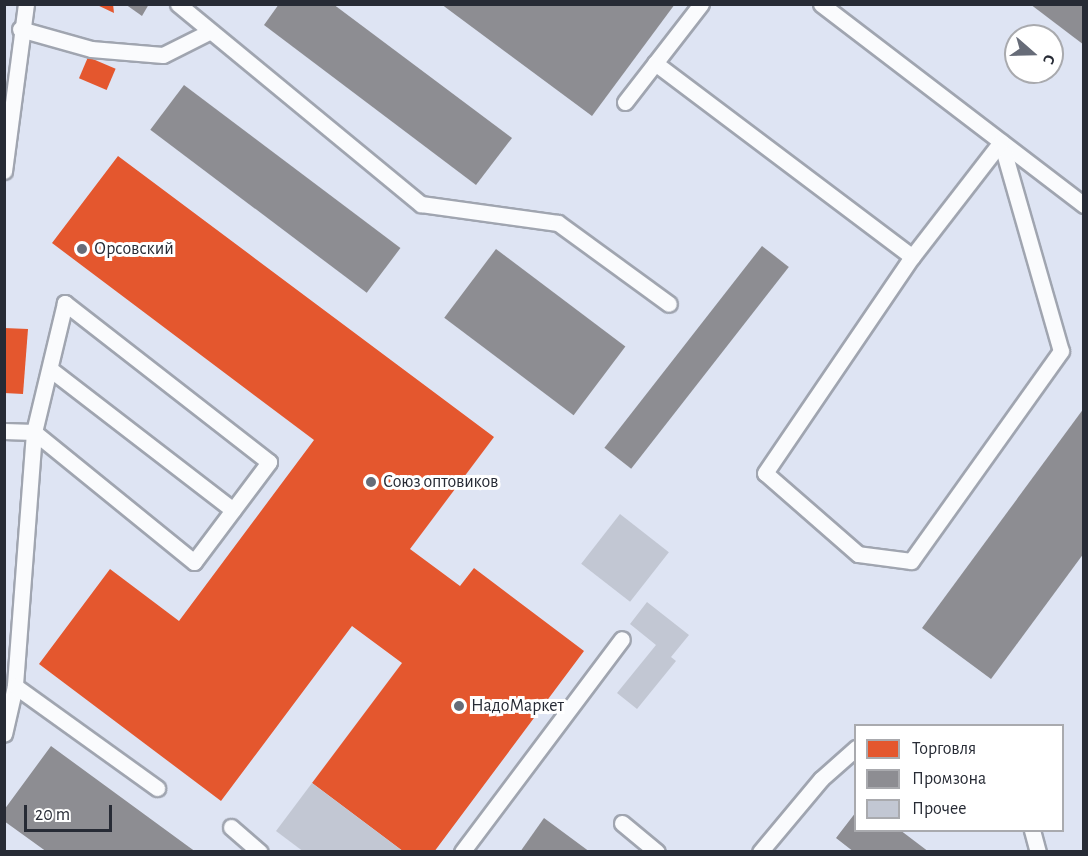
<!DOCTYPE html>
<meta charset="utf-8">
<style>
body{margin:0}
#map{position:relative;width:1088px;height:856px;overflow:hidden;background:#dee4f3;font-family:"Alegreya Sans",sans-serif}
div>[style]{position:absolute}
.shops>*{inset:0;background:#e4572e;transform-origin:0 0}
.industry>*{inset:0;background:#8d8d92;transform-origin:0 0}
.building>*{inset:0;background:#c2c7d3;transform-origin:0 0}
.roads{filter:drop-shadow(2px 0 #a0a5b0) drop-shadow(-2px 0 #a0a5b0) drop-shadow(0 2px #a0a5b0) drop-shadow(0 -2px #a0a5b0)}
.lane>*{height:15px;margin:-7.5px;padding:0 7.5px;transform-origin:7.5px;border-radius:7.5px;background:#fafbfd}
.dots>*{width:16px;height:16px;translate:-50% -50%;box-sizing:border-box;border:3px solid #fff;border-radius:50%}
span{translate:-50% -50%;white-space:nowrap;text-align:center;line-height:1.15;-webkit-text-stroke:6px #fff;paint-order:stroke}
.poi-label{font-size:18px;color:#272b35}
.left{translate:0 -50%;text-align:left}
.frame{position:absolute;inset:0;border:6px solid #272b35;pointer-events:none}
.legend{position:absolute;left:854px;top:724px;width:210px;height:108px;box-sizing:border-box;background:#fff;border:2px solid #a9aaae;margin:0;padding:8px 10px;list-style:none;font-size:18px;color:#272b35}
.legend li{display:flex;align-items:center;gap:12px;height:30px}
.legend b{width:30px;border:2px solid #a9aaae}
.north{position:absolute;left:1004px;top:24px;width:60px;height:60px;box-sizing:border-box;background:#fff;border:2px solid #a9aaae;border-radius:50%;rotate:110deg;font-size:16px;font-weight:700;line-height:24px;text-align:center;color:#272b35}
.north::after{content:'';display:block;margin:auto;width:21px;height:27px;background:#676c78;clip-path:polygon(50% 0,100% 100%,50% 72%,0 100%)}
.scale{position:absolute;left:24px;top:805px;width:88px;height:27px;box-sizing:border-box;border:3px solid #272b35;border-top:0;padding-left:8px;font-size:18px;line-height:21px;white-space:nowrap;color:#272b35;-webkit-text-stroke:4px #fff;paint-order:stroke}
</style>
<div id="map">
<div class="shops">
<i style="clip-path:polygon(95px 4px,113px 4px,114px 13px)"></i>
<i style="left:88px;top:57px;width:30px;height:23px;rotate:23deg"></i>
<i style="clip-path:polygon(118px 156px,494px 437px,410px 549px,460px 586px,474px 568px,584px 651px,434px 852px,404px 852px,312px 783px,402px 663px,352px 626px,221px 801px,39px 664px,110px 569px,179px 621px,314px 440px,52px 243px)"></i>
<i style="clip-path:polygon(4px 328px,28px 329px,23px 394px,4px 393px)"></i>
</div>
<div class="industry">
<i style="clip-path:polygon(125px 4px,149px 4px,142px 16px)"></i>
<i style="clip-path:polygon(279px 4px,333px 4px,512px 138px,476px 185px,264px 25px)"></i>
<i style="clip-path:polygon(441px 4px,675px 4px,592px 116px)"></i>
<i style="clip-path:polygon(1030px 4px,1084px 4px,1084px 45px)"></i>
<i style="left:184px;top:85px;width:271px;height:56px;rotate:37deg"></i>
<i style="left:762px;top:246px;width:34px;height:256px;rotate:38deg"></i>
<i style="left:496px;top:249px;width:162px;height:86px;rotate:37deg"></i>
<i style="clip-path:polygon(1084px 408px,1084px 553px,991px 679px,922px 628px)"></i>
<i style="clip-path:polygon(51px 746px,189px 847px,196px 852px,47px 852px,4px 821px,4px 810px)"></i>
<i style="clip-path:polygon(856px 812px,856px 830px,900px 830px,929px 852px,854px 852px,836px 838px)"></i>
<i style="clip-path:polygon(544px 818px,590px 852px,520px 852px)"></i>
</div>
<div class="building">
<i style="left:620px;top:514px;width:62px;height:63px;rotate:38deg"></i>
<i style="clip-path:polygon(647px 602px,689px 635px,671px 657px,676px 661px,637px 709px,617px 693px,656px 645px,630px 624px)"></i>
<i style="clip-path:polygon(312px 783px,404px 852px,304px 852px,276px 831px)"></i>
</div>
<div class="roads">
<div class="lane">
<i style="left:178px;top:4px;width:315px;rotate:39.5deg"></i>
<i style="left:421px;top:204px;width:138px;rotate:7.9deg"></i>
<i style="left:558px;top:223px;width:137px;rotate:36.1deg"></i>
<i style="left:821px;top:4px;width:331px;rotate:37.4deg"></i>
<i style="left:20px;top:29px;width:74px;rotate:15.7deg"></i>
<i style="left:91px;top:49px;width:72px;rotate:4.8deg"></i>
<i style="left:163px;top:55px;width:51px;rotate:-26.6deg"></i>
<i style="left:655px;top:63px;width:322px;rotate:37deg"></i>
<i style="left:625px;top:102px;width:124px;rotate:-52.2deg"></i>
<i style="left:1001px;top:142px;width:217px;rotate:74deg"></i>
<i style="left:1061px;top:351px;width:258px;rotate:125.5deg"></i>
<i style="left:911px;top:561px;width:53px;rotate:-172.5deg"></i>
<i style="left:858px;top:554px;width:123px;rotate:-138.9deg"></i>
<i style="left:765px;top:473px;width:261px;rotate:-55.8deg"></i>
<i style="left:912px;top:257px;width:145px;rotate:-52.3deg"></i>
<i style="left:4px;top:171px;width:168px;rotate:-82.5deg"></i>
<i style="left:50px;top:369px;width:231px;rotate:37.6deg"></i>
<i style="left:4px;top:431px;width:30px;rotate:2deg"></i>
<i style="left:34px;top:432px;width:206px;rotate:39.1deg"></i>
<i style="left:194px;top:562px;width:125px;rotate:-53.1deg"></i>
<i style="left:269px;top:462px;width:259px;rotate:-142.1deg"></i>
<i style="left:65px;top:303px;width:133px;rotate:103.5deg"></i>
<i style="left:34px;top:432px;width:255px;rotate:94.3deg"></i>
<i style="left:15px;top:686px;width:49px;rotate:102.9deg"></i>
<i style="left:15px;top:686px;width:175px;rotate:35.7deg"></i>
<i style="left:622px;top:823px;width:45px;rotate:39.6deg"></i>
<i style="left:231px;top:827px;width:38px;rotate:41deg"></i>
<i style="left:1032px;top:830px;width:23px;rotate:75deg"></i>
<i style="left:462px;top:852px;width:266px;rotate:-53.1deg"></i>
<i style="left:760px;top:852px;width:95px;rotate:-50.1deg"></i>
<i style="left:821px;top:779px;width:47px;rotate:-41.5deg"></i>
</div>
</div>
<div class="dots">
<i style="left:82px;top:249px;background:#676c78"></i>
<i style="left:371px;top:482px;background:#676c78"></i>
<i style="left:459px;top:706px;background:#676c78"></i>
</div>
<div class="poi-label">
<span class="left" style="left:94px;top:249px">Орсовский</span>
<span class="left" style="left:383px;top:482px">Союз оптовиков</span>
<span class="left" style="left:471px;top:706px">НадоМаркет</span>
</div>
<div class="frame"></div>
<ul class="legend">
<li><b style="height:16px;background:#e4572e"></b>Торговля</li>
<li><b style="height:16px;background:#8d8d92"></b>Промзона</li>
<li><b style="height:16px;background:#c2c7d3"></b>Прочее</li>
</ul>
<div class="north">С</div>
<div class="scale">20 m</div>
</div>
